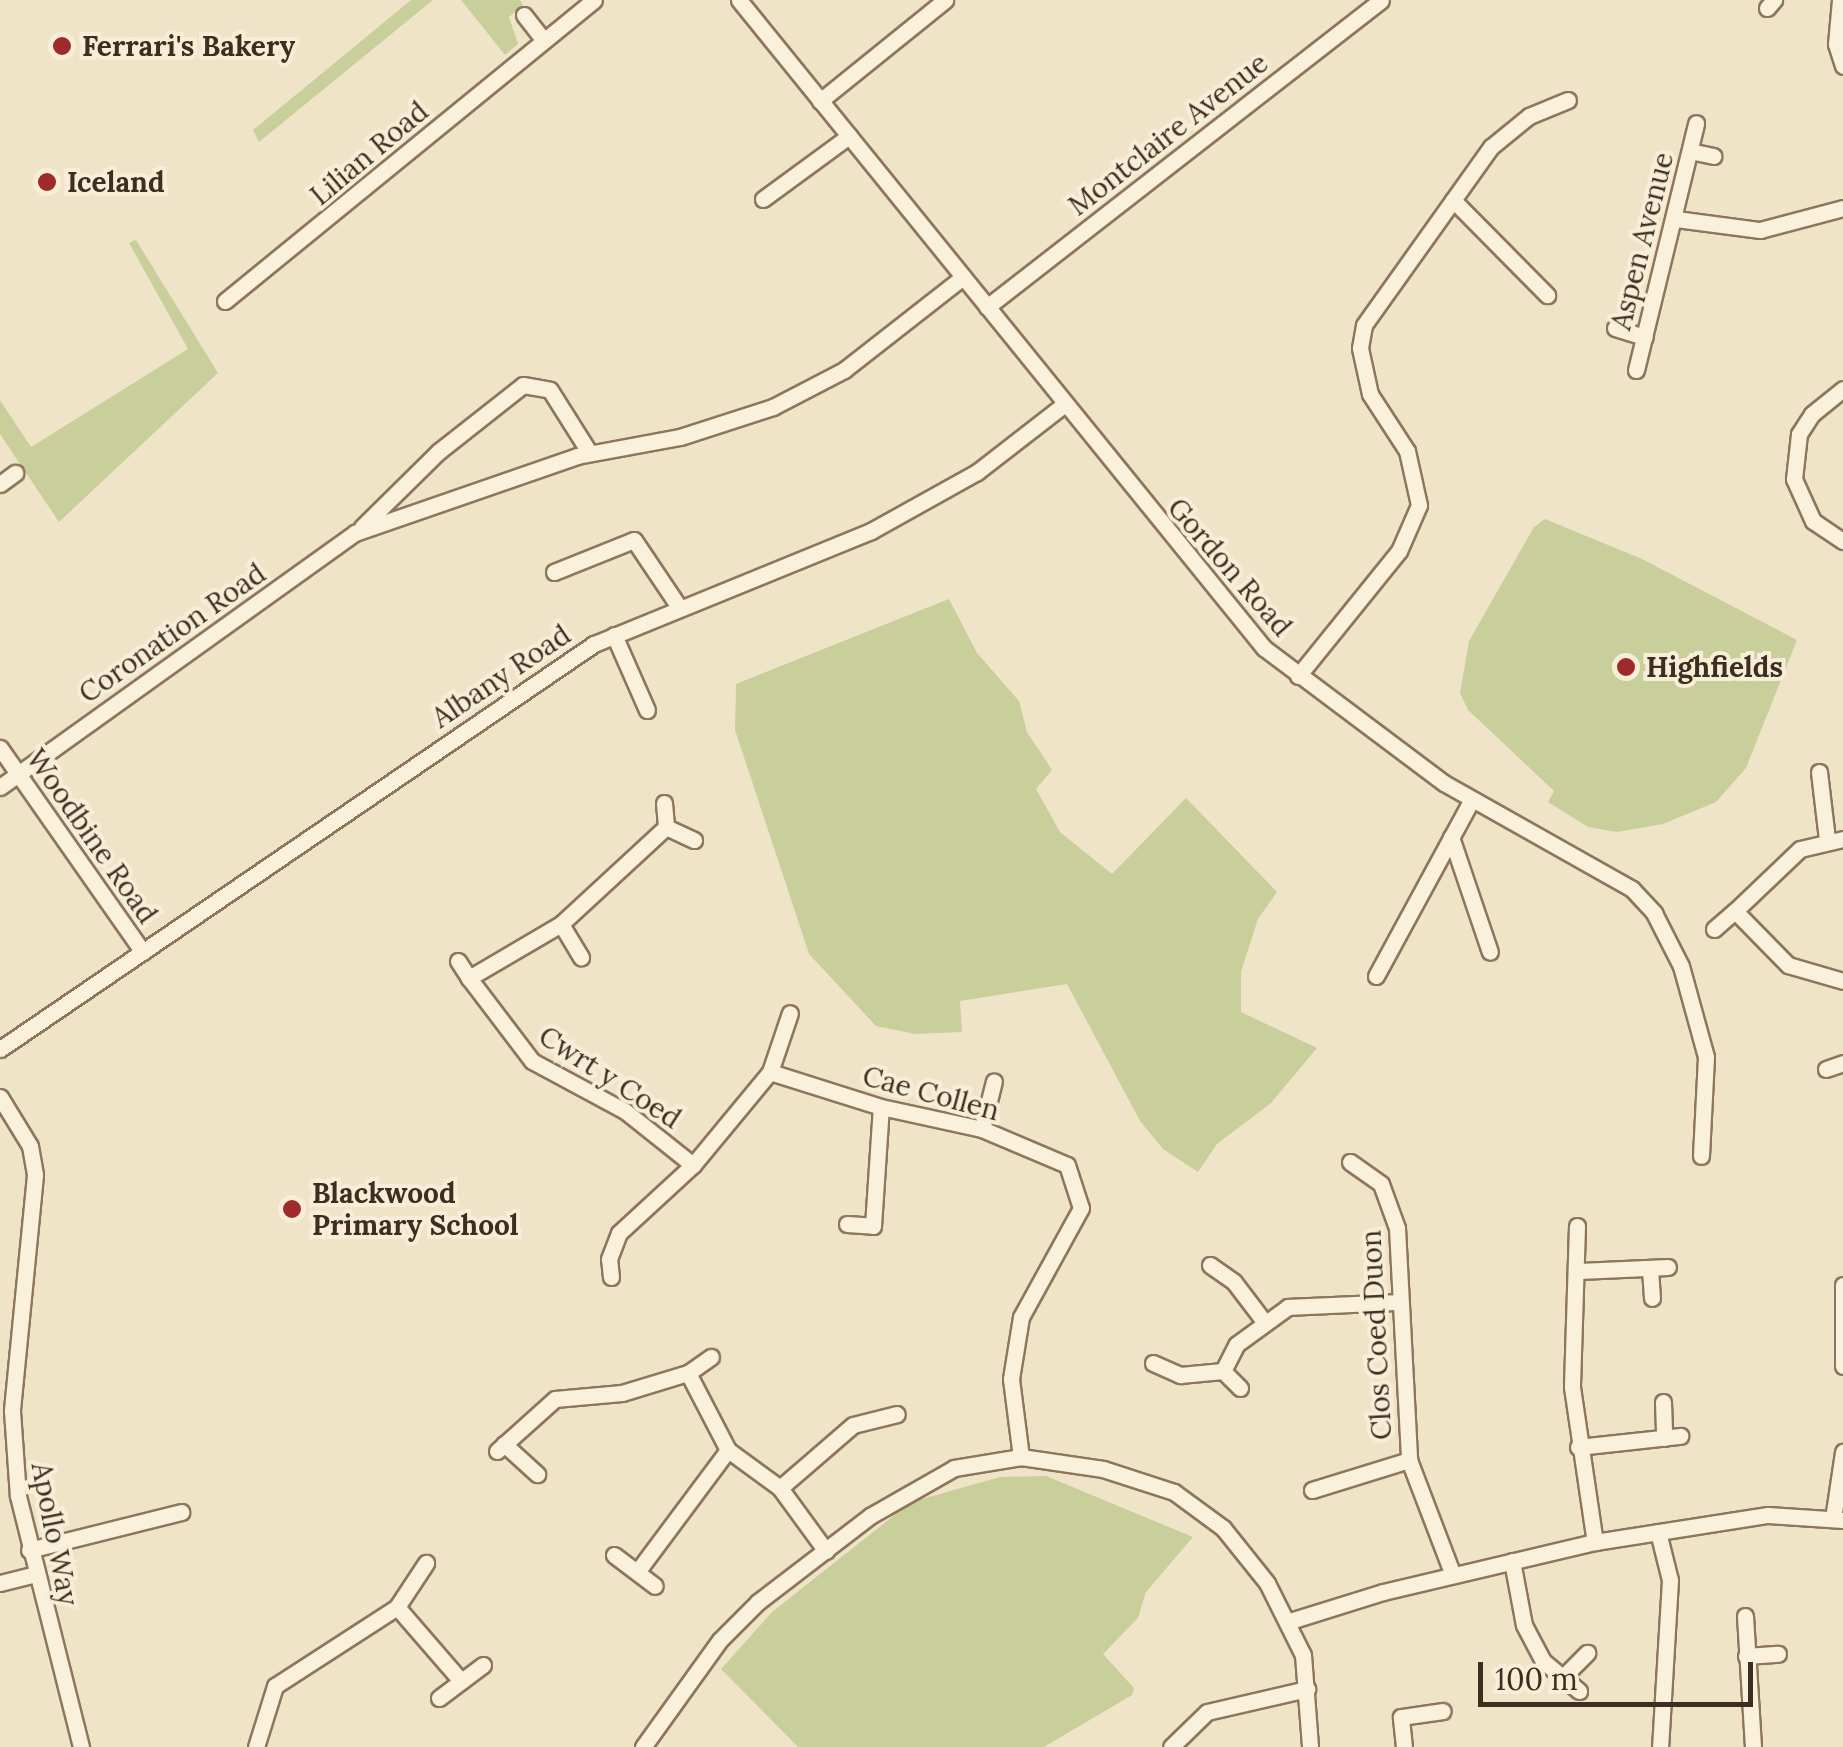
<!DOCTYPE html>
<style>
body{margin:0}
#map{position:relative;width:1843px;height:1747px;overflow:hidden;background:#f0e4c8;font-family:Lora,serif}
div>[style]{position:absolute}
.green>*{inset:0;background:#c9cf9b}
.roads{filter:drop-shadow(2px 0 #8d765c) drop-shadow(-2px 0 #8d765c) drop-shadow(0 2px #8d765c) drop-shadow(0 -2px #8d765c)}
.street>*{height:15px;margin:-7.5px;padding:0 7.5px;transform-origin:7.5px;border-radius:7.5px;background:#faf1dc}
.dots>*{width:28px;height:28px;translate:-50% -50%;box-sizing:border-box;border:5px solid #f7eed8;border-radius:50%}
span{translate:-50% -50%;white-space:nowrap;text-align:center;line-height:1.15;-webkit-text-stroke:8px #f7eed8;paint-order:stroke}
.poi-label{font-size:28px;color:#3d2e20;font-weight:700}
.left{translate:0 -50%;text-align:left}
.street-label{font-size:28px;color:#3d2e20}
.scale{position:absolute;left:1478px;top:1662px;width:275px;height:45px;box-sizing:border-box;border:5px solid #3d2e20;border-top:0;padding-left:12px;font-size:30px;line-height:35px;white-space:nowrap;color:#3d2e20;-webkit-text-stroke:8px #f7eed8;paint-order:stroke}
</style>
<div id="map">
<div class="green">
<i style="clip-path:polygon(411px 0,433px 0,259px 142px,253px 130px)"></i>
<i style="clip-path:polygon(461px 0,520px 0,523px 5px,509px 17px,518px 44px,505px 55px)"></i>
<i style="clip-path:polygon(136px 240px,218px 373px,59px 522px,0 434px,0 400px,31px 447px,188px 349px,129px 243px)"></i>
<i style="clip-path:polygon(1545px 519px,1642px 559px,1797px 640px,1746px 768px,1716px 802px,1663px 824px,1617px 832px,1588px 827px,1548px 802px,1554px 791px,1468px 710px,1460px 693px,1469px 641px,1534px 527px)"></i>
<i style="clip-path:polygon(949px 599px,977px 653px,1019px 701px,1027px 732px,1052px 770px,1036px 789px,1060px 832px,1112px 874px,1186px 798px,1277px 892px,1258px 919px,1241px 972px,1241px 1012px,1317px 1048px,1271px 1103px,1217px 1144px,1198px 1172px,1163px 1149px,1140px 1121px,1067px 984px,960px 1001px,962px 1032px,915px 1034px,876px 1026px,809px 954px,735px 730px,736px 684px)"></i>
<i style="clip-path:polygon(1046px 1476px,1193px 1537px,1146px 1592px,1138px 1618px,1103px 1654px,1134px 1688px,1132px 1695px,1044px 1747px,798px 1747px,721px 1669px,772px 1612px,911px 1502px,1000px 1477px)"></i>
</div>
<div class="roads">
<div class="street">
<i style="left:739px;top:0;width:834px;rotate:50.99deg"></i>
<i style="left:1264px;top:648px;width:225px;rotate:36.9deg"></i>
<i style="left:1444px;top:783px;width:216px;rotate:29.4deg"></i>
<i style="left:1632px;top:889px;width:33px;rotate:47deg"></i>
<i style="left:1654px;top:913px;width:59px;rotate:63deg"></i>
<i style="left:1681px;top:966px;width:94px;rotate:74.6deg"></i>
<i style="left:1706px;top:1057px;width:99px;rotate:92.9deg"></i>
<i style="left:1840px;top:0;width:44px;rotate:95.2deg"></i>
<i style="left:1836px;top:44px;width:23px;rotate:72deg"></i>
<i style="left:1767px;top:8px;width:11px;rotate:-49deg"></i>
<i style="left:524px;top:15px;width:31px;rotate:52deg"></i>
<i style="left:820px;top:101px;width:161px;rotate:-38.9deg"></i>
<i style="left:1690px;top:151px;width:24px;rotate:12deg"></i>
<i style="left:763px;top:199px;width:107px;rotate:-36.2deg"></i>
<i style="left:1453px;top:200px;width:134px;rotate:45.3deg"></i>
<i style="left:1676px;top:219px;width:85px;rotate:7.5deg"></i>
<i style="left:1760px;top:230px;width:86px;rotate:-14.8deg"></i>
<i style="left:225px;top:301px;width:476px;rotate:-39.2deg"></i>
<i style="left:987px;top:307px;width:499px;rotate:-37.9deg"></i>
<i style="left:1615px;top:328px;width:31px;rotate:17deg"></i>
<i style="left:1636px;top:370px;width:254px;rotate:-76.3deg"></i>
<i style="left:1843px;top:389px;width:40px;rotate:141deg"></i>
<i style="left:1812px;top:414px;width:24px;rotate:123deg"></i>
<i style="left:1799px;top:434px;width:45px;rotate:96.3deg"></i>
<i style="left:1794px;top:479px;width:46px;rotate:65.7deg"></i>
<i style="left:1813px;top:521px;width:36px;rotate:34deg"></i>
<i style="left:0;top:484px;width:19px;rotate:-36deg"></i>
<i style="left:362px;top:527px;width:107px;rotate:-44.6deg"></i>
<i style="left:438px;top:452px;width:108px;rotate:-38.2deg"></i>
<i style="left:523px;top:385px;width:27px;rotate:10deg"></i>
<i style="left:550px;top:390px;width:73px;rotate:57.8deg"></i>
<i style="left:554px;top:572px;width:86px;rotate:-21.8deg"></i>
<i style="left:634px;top:540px;width:81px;rotate:56.1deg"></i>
<i style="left:614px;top:635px;width:82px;rotate:66.3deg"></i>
<i style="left:1298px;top:676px;width:161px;rotate:-51.1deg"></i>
<i style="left:1399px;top:551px;width:50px;rotate:-66.5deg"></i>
<i style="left:1419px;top:505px;width:55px;rotate:-102.5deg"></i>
<i style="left:1407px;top:451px;width:68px;rotate:-123deg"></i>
<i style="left:1370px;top:394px;width:47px;rotate:-102.3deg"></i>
<i style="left:1360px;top:348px;width:23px;rotate:-80deg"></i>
<i style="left:1364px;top:325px;width:219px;rotate:-54.5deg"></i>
<i style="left:1491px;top:147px;width:49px;rotate:-39.2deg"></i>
<i style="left:1529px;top:116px;width:42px;rotate:-22.3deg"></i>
<i style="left:0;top:748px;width:249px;rotate:55deg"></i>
<i style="left:1819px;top:772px;width:67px;rotate:83.2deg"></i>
<i style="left:0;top:787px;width:437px;rotate:-35.6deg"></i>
<i style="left:355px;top:533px;width:235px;rotate:-19.1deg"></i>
<i style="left:577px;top:456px;width:105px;rotate:-10.5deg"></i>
<i style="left:680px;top:437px;width:98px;rotate:-17.9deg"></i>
<i style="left:773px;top:407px;width:80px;rotate:-27.5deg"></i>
<i style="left:844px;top:370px;width:151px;rotate:-38deg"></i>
<i style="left:664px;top:803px;width:24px;rotate:85deg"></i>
<i style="left:666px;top:827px;width:143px;rotate:137.3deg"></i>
<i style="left:561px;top:924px;width:107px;rotate:149.6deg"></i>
<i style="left:469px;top:978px;width:104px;rotate:52.8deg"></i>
<i style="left:532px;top:1061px;width:106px;rotate:28.3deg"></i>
<i style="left:625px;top:1111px;width:87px;rotate:38.5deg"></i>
<i style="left:666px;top:827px;width:31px;rotate:25deg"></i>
<i style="left:1451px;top:837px;width:121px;rotate:71.3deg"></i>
<i style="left:1843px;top:839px;width:44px;rotate:166.9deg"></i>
<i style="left:1800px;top:849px;width:90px;rotate:136.4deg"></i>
<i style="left:1735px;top:911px;width:76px;rotate:45.5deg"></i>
<i style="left:1788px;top:965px;width:57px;rotate:16.2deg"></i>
<i style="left:561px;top:924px;width:39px;rotate:59deg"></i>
<i style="left:1714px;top:929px;width:28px;rotate:-41deg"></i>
<i style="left:458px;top:961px;width:20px;rotate:57deg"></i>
<i style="left:1376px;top:976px;width:201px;rotate:-61.5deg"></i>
<i style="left:0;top:1049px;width:719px;rotate:-34.29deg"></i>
<i style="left:594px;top:644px;width:299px;rotate:-22.2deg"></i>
<i style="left:871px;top:531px;width:121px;rotate:-29.1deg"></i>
<i style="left:977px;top:472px;width:108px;rotate:-37.8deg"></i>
<i style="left:1826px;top:1069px;width:18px;rotate:-19deg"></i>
<i style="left:770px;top:1072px;width:116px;rotate:17.5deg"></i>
<i style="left:881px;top:1107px;width:103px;rotate:12.3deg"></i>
<i style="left:982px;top:1129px;width:92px;rotate:23deg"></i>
<i style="left:1067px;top:1165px;width:45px;rotate:72deg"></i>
<i style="left:1081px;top:1208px;width:124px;rotate:118.8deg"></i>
<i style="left:1021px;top:1317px;width:63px;rotate:99.2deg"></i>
<i style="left:1011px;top:1379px;width:79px;rotate:82.7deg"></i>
<i style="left:0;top:1097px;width:57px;rotate:58.5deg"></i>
<i style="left:30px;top:1146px;width:29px;rotate:80deg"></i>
<i style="left:35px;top:1175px;width:237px;rotate:95.6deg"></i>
<i style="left:12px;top:1411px;width:85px;rotate:86deg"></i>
<i style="left:18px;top:1496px;width:259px;rotate:75.9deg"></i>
<i style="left:982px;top:1129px;width:49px;rotate:-76deg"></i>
<i style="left:1350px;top:1162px;width:38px;rotate:35deg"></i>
<i style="left:1381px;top:1184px;width:47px;rotate:70deg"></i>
<i style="left:1397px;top:1228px;width:232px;rotate:87deg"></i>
<i style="left:1409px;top:1460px;width:123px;rotate:69.1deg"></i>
<i style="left:847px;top:1224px;width:26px;rotate:4deg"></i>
<i style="left:873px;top:1226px;width:119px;rotate:-86.2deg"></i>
<i style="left:1577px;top:1226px;width:161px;rotate:91.8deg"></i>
<i style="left:1572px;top:1387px;width:157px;rotate:81.6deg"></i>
<i style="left:1210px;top:1265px;width:29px;rotate:35deg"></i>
<i style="left:1234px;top:1282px;width:48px;rotate:52.7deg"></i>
<i style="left:1650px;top:1269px;width:29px;rotate:86deg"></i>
<i style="left:1579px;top:1271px;width:89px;rotate:-2.6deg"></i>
<i style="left:611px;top:1277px;width:18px;rotate:-96deg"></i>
<i style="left:609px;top:1259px;width:28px;rotate:-69deg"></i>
<i style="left:619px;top:1233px;width:100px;rotate:-42.6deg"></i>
<i style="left:693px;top:1165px;width:121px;rotate:-50.4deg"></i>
<i style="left:770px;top:1072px;width:62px;rotate:-71.3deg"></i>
<i style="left:1843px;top:1285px;width:81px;rotate:90deg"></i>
<i style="left:1153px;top:1363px;width:30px;rotate:24deg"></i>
<i style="left:1180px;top:1375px;width:43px;rotate:-5.3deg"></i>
<i style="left:688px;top:1373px;width:28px;rotate:-35deg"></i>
<i style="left:1240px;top:1388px;width:24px;rotate:-135deg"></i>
<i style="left:1223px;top:1371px;width:30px;rotate:-63deg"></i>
<i style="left:1237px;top:1344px;width:63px;rotate:-36deg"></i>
<i style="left:1288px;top:1307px;width:111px;rotate:-2.6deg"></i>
<i style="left:1663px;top:1402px;width:36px;rotate:88deg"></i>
<i style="left:504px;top:1444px;width:45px;rotate:42.3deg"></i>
<i style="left:1578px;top:1447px;width:103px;rotate:-6.2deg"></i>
<i style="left:497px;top:1451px;width:78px;rotate:-41.9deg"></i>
<i style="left:555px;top:1399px;width:67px;rotate:-5.1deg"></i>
<i style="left:622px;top:1393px;width:69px;rotate:-16.9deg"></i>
<i style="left:688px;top:1373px;width:87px;rotate:62.5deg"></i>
<i style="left:728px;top:1450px;width:64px;rotate:36.2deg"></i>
<i style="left:780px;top:1488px;width:78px;rotate:53.9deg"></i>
<i style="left:780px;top:1488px;width:96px;rotate:-40.8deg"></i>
<i style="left:853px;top:1425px;width:45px;rotate:-14deg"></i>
<i style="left:1312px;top:1490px;width:102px;rotate:-17.2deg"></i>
<i style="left:1833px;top:1519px;width:68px;rotate:-81.5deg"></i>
<i style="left:1658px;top:1532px;width:49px;rotate:76deg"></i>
<i style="left:1670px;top:1580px;width:167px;rotate:93.4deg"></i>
<i style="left:29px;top:1550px;width:157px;rotate:-14deg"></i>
<i style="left:614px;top:1555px;width:51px;rotate:37.1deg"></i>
<i style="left:1512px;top:1561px;width:65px;rotate:79.4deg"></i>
<i style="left:1524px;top:1625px;width:41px;rotate:62.2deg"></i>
<i style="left:1543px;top:1661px;width:47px;rotate:39.8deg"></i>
<i style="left:637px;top:1572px;width:152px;rotate:-53.3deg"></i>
<i style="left:0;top:1583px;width:36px;rotate:-14deg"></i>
<i style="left:397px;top:1607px;width:98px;rotate:49.1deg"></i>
<i style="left:1745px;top:1616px;width:131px;rotate:86.5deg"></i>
<i style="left:1290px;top:1621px;width:97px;rotate:-17.3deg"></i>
<i style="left:1383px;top:1592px;width:218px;rotate:-13.3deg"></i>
<i style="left:1595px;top:1542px;width:175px;rotate:-8.9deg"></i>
<i style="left:1768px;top:1515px;width:75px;rotate:3.8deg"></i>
<i style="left:1746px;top:1656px;width:32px;rotate:-4deg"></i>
<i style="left:1564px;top:1676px;width:33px;rotate:-45deg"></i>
<i style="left:439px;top:1698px;width:55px;rotate:-36.9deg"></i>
<i style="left:256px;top:1747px;width:64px;rotate:-72.7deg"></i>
<i style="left:275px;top:1686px;width:145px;rotate:-32.9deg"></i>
<i style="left:397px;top:1607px;width:53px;rotate:-56.6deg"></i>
<i style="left:643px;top:1747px;width:132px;rotate:-54.3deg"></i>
<i style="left:720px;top:1640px;width:54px;rotate:-45deg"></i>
<i style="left:758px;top:1602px;width:141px;rotate:-37.5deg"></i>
<i style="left:870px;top:1516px;width:97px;rotate:-29.7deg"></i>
<i style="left:954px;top:1468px;width:68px;rotate:-9.3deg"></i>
<i style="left:1021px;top:1457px;width:83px;rotate:8.3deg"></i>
<i style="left:1103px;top:1469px;width:75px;rotate:17.9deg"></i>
<i style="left:1174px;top:1492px;width:61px;rotate:36.3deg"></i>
<i style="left:1223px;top:1528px;width:70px;rotate:51.3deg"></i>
<i style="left:1267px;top:1583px;width:80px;rotate:63.4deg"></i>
<i style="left:1303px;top:1655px;width:92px;rotate:85.6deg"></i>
<i style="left:1171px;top:1747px;width:50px;rotate:-44.2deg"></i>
<i style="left:1207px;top:1712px;width:103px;rotate:-13deg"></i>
<i style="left:1404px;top:1747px;width:30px;rotate:-96deg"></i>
<i style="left:1401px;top:1717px;width:42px;rotate:-8.1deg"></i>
</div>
</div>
<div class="dots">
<i style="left:62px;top:46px;background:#9e2a2b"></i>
<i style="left:47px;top:182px;background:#9e2a2b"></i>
<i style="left:1626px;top:667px;background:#9e2a2b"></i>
<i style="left:292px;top:1209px;background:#9e2a2b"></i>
</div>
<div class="poi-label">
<span class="left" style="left:82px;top:46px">Ferrari's Bakery</span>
<span class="left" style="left:67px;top:182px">Iceland</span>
<span class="left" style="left:1646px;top:667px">Highfields</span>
<span class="left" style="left:312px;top:1209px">Blackwood<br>Primary School</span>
</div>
<div class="street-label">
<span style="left:1168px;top:134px;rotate:-38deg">Montclaire Avenue</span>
<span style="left:369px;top:153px;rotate:-40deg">Lilian Road</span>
<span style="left:1642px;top:241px;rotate:-76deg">Aspen Avenue</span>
<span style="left:1230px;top:567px;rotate:49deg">Gordon Road</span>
<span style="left:172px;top:633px;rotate:-35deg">Coronation Road</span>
<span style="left:501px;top:676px;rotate:-34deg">Albany Road</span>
<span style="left:92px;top:836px;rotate:55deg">Woodbine Road</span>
<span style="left:610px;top:1077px;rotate:33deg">Cwrt y Coed</span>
<span style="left:931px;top:1093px;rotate:15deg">Cae Collen</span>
<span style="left:1376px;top:1335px;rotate:-93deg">Clos Coed Duon</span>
<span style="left:55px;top:1534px;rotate:79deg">Apollo Way</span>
</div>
<div class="scale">100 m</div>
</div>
